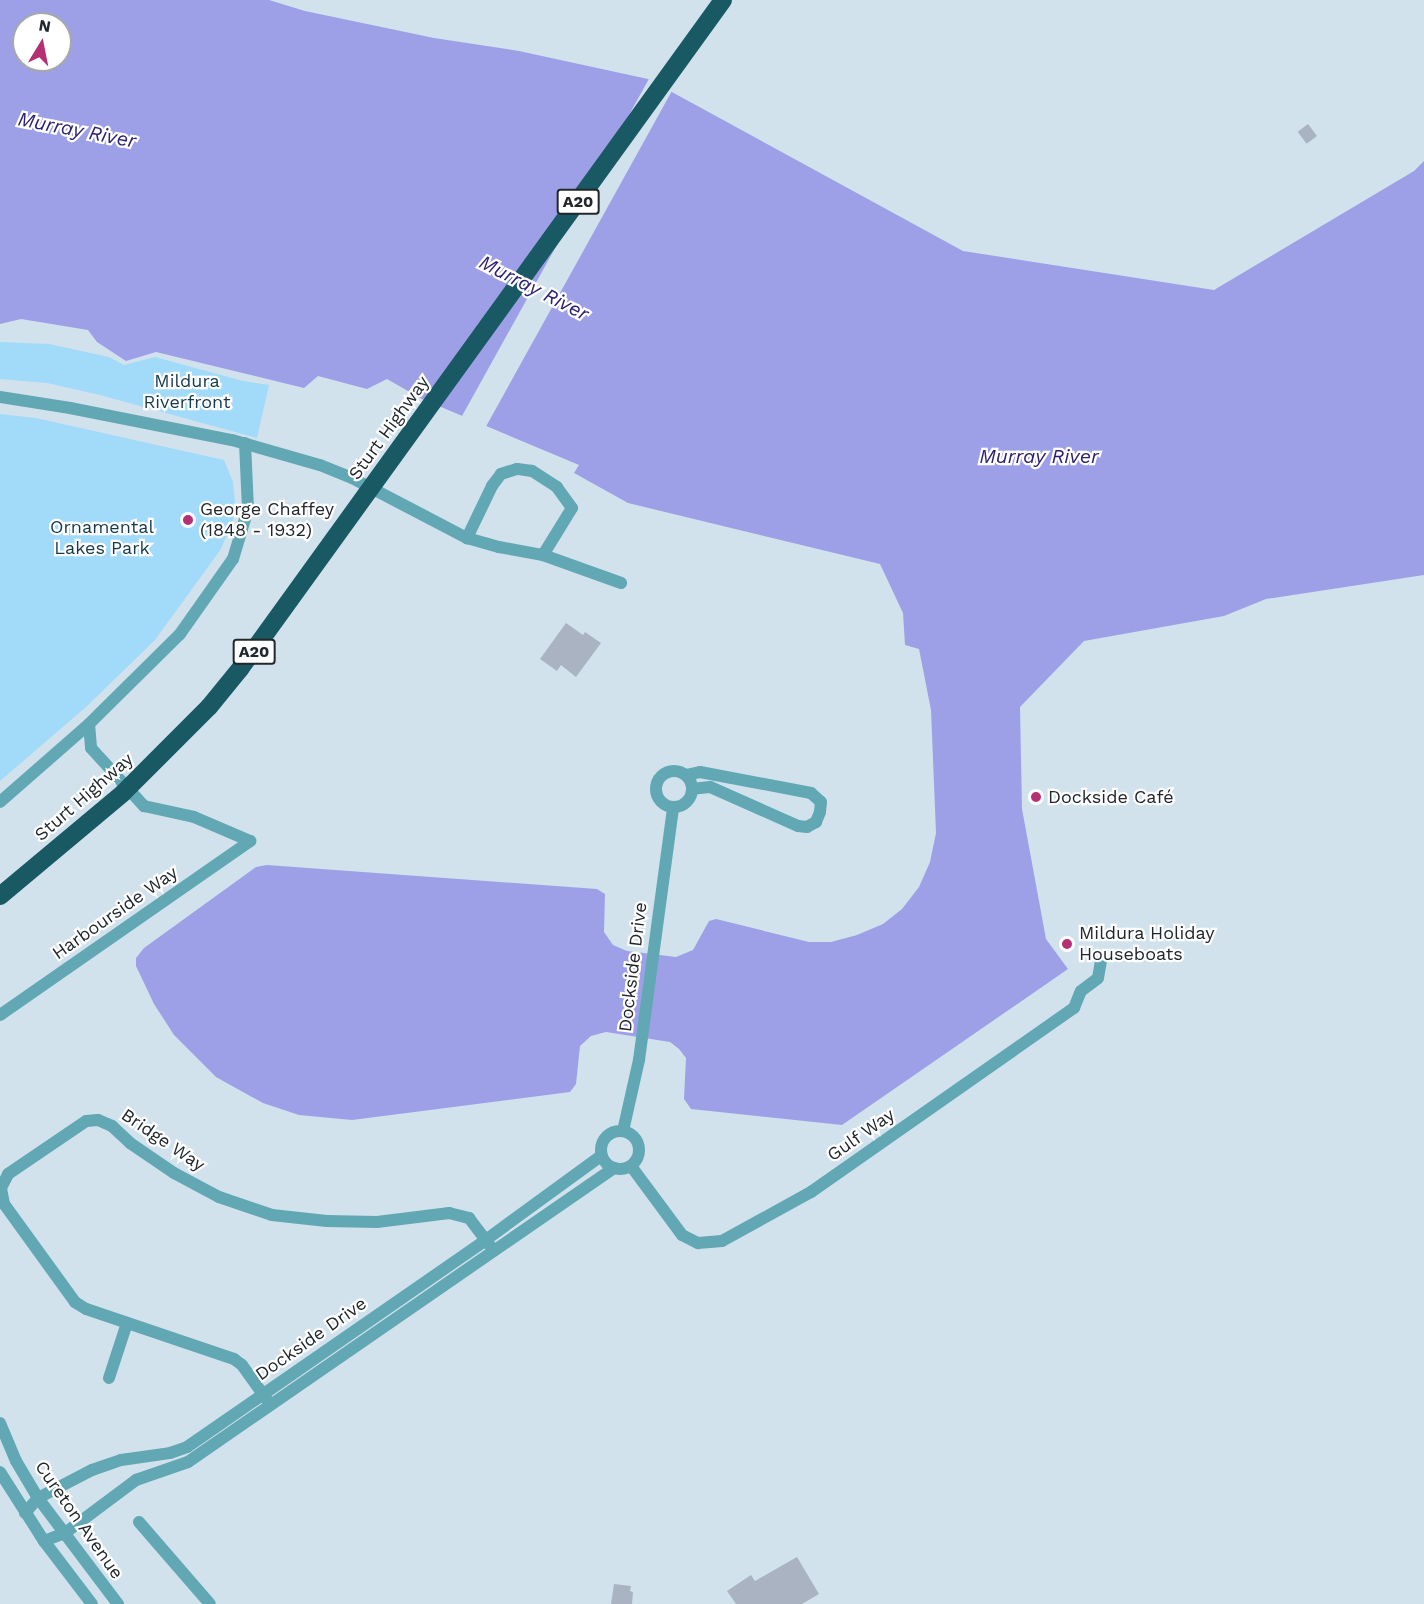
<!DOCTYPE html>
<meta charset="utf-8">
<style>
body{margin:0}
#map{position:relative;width:1424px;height:1604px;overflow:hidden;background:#d1e2ec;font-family:"Work Sans",sans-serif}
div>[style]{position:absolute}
.green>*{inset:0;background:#a2dafa}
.water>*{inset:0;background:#9ea0e7}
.pier>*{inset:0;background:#d1e2ec;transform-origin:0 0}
.building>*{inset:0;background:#aab3c1;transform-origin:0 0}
.street>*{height:12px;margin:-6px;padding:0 6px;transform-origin:6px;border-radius:6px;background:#62a8b4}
.street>.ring{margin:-6px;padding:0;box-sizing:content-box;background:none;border:12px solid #62a8b4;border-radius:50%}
.highway>*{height:18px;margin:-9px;padding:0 9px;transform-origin:9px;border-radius:9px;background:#185963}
.dots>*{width:16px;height:16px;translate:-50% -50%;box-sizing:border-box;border:3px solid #fff;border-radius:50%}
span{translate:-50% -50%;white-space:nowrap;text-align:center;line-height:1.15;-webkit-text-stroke:4.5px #fff;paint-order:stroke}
.shield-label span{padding:2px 4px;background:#fff;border:2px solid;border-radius:4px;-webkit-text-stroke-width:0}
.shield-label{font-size:16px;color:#21272b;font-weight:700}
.park-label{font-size:18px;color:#15394c}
.street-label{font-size:18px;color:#21272b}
.poi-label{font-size:18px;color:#21272b}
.left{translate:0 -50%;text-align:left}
.water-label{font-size:20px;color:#2d2172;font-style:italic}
.north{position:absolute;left:12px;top:12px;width:60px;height:60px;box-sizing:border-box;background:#fff;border:2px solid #a6a9aa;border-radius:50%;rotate:10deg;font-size:16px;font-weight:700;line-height:24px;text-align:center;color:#21272b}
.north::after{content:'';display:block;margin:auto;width:21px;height:27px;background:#b52f73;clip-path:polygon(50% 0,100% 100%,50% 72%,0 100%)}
</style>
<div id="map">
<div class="green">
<i style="clip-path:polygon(0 342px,49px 344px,109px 357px,124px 365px,155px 357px,243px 381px,269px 385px,257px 438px,100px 395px,47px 383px,0 379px)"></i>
<i style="clip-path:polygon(0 414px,36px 418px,224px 460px,233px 482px,236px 513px,221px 549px,155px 640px,86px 707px,0 781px)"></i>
</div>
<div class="water">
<i style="clip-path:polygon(evenodd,0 0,269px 0,305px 11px,434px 38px,519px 51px,648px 79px,963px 251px,1214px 290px,1414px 171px,1424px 161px,1424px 575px,1266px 599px,1224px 616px,1084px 641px,1020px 707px,1022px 809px,1046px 939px,1068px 969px,842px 1125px,691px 1109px,684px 1099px,686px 1058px,679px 1049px,670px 1042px,606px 1032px,591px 1036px,580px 1046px,576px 1084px,570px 1092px,352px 1120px,299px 1115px,263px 1103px,216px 1077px,174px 1035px,154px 1004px,136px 966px,136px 958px,144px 948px,256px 867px,267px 865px,597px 889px,605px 894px,604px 932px,613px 945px,627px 951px,676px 957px,693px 950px,709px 921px,716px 919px,809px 942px,831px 942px,857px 935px,883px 924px,902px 909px,919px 887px,930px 862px,936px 833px,931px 710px,919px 649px,905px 645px,903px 613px,880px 564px,628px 503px,574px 473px,579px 465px,422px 399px,387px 379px,367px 389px,318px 376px,304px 388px,156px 352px,126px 361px,97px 342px,88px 330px,21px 319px,0 324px,0 0,24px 24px,60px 24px,60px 60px,24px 60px,24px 24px)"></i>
</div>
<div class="pier">
<i style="left:650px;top:77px;width:26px;height:398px;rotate:29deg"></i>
</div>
<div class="building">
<i style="left:1308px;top:124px;width:15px;height:13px;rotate:53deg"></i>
<i style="clip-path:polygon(566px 623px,583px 635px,585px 632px,601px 643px,576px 677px,561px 665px,557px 671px,540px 659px)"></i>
<i style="clip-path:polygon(797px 1557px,819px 1594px,802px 1604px,736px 1604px,727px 1591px,751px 1575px,755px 1581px)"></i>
<i style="clip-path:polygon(614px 1584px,631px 1586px,630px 1591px,633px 1592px,632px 1604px,611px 1604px)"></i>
</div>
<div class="street">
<i style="left:0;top:397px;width:71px;rotate:8.9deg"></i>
<i style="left:70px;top:408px;width:165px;rotate:11.2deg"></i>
<i style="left:232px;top:440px;width:91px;rotate:15.9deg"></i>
<i style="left:320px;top:465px;width:35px;rotate:22deg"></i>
<i style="left:352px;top:478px;width:130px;rotate:27.6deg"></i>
<i style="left:467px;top:538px;width:33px;rotate:16deg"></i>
<i style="left:499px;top:547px;width:45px;rotate:10.3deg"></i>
<i style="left:543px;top:555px;width:55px;rotate:-58.3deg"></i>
<i style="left:572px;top:508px;width:26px;rotate:-126deg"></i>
<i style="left:557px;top:487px;width:30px;rotate:-147deg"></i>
<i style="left:532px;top:471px;width:15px;rotate:-172deg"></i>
<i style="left:517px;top:469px;width:17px;rotate:163deg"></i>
<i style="left:501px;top:474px;width:15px;rotate:127deg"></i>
<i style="left:492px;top:486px;width:58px;rotate:115.7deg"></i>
<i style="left:543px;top:555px;width:83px;rotate:19.7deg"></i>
<i style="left:89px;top:724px;width:24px;rotate:85deg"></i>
<i style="left:91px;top:748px;width:79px;rotate:47.6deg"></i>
<i style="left:144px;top:806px;width:51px;rotate:12.4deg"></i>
<i style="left:194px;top:817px;width:61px;rotate:23.2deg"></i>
<i class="ring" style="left:656px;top:771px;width:24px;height:24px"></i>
<i style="left:686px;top:775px;width:14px;rotate:-12deg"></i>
<i style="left:700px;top:772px;width:113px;rotate:10.7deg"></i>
<i style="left:811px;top:793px;width:13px;rotate:42deg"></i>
<i style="left:821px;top:802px;width:10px;rotate:96deg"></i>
<i style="left:820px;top:812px;width:11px;rotate:112deg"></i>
<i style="left:816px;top:822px;width:10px;rotate:151deg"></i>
<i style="left:807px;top:827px;width:9px;rotate:-174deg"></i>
<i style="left:798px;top:826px;width:96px;rotate:-156.1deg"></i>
<i style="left:710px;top:787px;width:18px;rotate:174deg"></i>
<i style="left:0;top:802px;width:118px;rotate:-41.2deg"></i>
<i style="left:89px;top:724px;width:128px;rotate:-44.7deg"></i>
<i style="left:180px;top:634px;width:92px;rotate:-54.8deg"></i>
<i style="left:233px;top:559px;width:52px;rotate:-73.3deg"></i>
<i style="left:248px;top:509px;width:66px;rotate:-92.6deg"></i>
<i style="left:0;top:1015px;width:305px;rotate:-34.8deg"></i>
<i style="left:623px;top:1131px;width:73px;rotate:-77.3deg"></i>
<i style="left:639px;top:1060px;width:255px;rotate:-82.3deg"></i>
<i class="ring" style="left:601px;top:1131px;width:26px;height:26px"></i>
<i style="left:631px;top:1166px;width:86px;rotate:53.5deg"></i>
<i style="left:682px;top:1235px;width:18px;rotate:27deg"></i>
<i style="left:698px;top:1243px;width:24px;rotate:-5deg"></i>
<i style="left:722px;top:1241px;width:102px;rotate:-28.8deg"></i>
<i style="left:811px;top:1192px;width:321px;rotate:-35deg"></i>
<i style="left:1074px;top:1008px;width:18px;rotate:-68deg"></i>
<i style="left:1081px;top:991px;width:21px;rotate:-37deg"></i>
<i style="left:1098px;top:978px;width:17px;rotate:-80deg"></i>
<i style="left:109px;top:1378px;width:58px;rotate:-71.9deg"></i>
<i style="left:270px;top:1404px;width:48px;rotate:-125.7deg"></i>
<i style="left:242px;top:1365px;width:10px;rotate:-143deg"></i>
<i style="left:234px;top:1359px;width:156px;rotate:-161.3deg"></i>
<i style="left:86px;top:1309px;width:13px;rotate:-148deg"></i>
<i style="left:75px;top:1302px;width:121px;rotate:-125.9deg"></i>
<i style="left:4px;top:1204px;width:16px;rotate:-101deg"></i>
<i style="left:1px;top:1188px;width:16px;rotate:-63deg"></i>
<i style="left:8px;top:1174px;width:94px;rotate:-34.2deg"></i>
<i style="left:86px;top:1121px;width:12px;rotate:-5deg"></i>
<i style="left:98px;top:1120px;width:15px;rotate:23deg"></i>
<i style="left:112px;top:1126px;width:25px;rotate:43deg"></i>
<i style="left:130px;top:1143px;width:53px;rotate:34.3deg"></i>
<i style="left:174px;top:1173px;width:51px;rotate:28.1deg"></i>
<i style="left:219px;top:1197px;width:56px;rotate:18.8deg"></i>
<i style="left:272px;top:1215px;width:55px;rotate:6.2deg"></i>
<i style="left:327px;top:1221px;width:50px;rotate:1.1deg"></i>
<i style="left:377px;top:1222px;width:73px;rotate:-7.1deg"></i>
<i style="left:449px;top:1213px;width:21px;rotate:14deg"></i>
<i style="left:469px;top:1218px;width:41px;rotate:52.9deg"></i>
<i style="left:0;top:1423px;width:41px;rotate:67.2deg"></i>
<i style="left:16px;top:1461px;width:43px;rotate:59.3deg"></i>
<i style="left:38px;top:1498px;width:133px;rotate:53deg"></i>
<i style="left:0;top:1472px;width:82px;rotate:57.5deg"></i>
<i style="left:44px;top:1541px;width:79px;rotate:52.7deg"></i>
<i style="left:25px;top:1513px;width:20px;rotate:-49deg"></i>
<i style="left:38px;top:1498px;width:61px;rotate:-27.4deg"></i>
<i style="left:92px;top:1470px;width:31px;rotate:-19deg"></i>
<i style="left:121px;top:1460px;width:49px;rotate:-8.1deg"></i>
<i style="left:170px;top:1453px;width:18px;rotate:-19deg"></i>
<i style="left:187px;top:1447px;width:365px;rotate:-34.7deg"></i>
<i style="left:487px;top:1239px;width:142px;rotate:-36.1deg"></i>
<i style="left:139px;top:1522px;width:108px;rotate:49.1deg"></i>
<i style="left:44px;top:1541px;width:22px;rotate:-21deg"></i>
<i style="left:65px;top:1533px;width:89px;rotate:-36.7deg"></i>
<i style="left:136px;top:1480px;width:55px;rotate:-19.1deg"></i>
<i style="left:188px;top:1462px;width:518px;rotate:-34.61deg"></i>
</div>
<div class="highway">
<i style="left:0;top:896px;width:160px;rotate:-39.9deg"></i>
<i style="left:123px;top:793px;width:122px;rotate:-45deg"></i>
<i style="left:209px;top:707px;width:49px;rotate:-50.8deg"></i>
<i style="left:240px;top:669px;width:825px;rotate:-54.17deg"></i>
</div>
<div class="dots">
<i style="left:188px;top:520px;background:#b52f73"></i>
<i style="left:1036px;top:797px;background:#b52f73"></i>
<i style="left:1067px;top:944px;background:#b52f73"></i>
</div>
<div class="shield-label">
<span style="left:578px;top:202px">A20</span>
<span style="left:254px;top:652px">A20</span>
</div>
<div class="park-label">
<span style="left:187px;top:392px">Mildura<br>Riverfront</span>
<span style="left:102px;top:538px">Ornamental<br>Lakes Park</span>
</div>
<div class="street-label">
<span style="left:389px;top:428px;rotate:-54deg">Sturt Highway</span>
<span style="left:84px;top:797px;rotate:-41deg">Sturt Highway</span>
<span style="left:115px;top:913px;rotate:-35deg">Harbourside Way</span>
<span style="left:633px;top:967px;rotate:-83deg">Dockside Drive</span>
<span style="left:861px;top:1135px;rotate:-35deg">Gulf Way</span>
<span style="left:163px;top:1140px;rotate:34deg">Bridge Way</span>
<span style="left:311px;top:1339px;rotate:-35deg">Dockside Drive</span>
<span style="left:79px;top:1520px;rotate:55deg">Cureton Avenue</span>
</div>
<div class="poi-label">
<span class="left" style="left:200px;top:520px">George Chaffey<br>(1848 - 1932)</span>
<span class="left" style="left:1048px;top:797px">Dockside Café</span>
<span class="left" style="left:1079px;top:944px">Mildura Holiday<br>Houseboats</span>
</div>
<div class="water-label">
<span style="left:77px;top:130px;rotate:11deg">Murray River</span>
<span style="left:534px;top:288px;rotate:27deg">Murray River</span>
<span style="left:1039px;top:456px">Murray River</span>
</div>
<div class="north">N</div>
</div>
